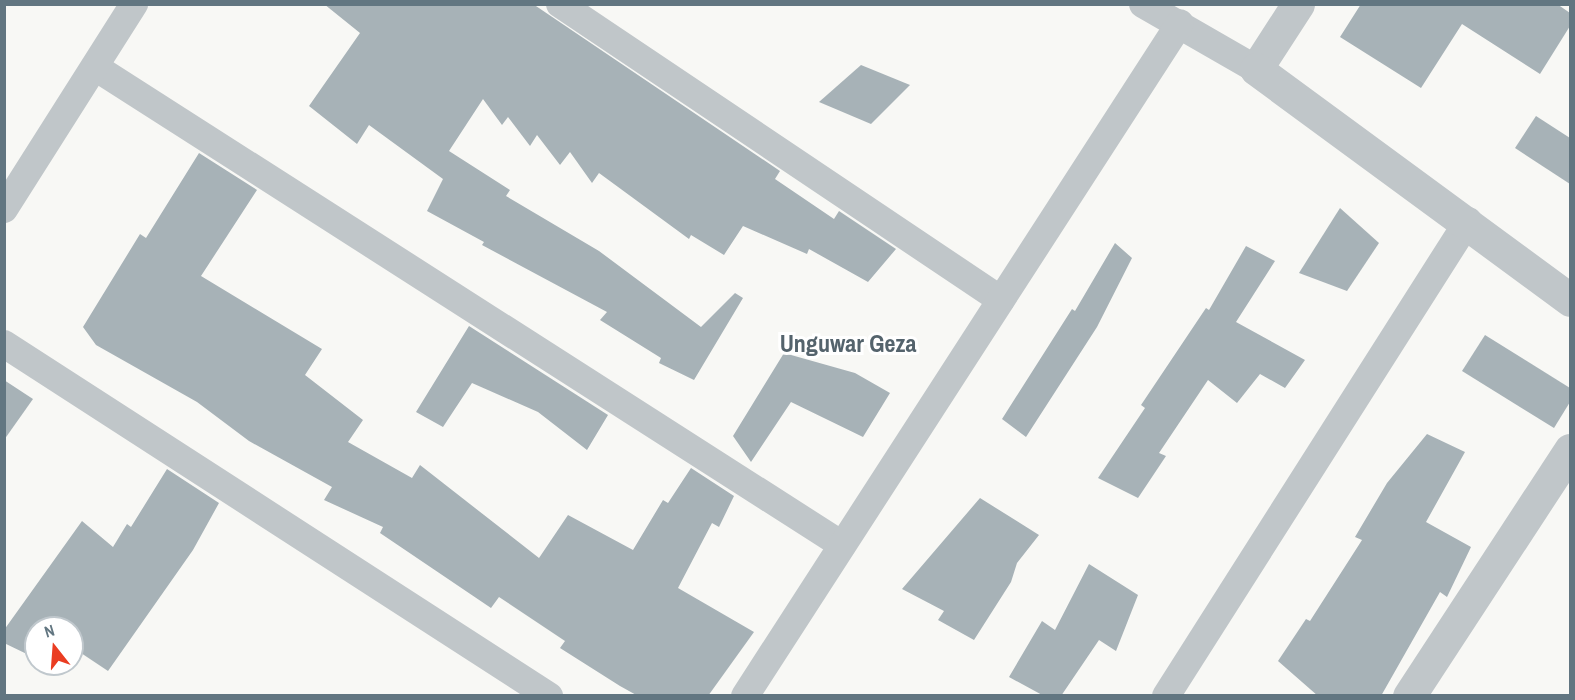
<!DOCTYPE html>
<style>
body{margin:0}
#map{position:relative;width:1575px;height:700px;overflow:hidden;background:#f8f8f5;font-family:"Archivo Narrow",sans-serif}
div>[style]{position:absolute}
.building>*{inset:0;background:#a7b2b7}
.minor>*{height:28px;margin:-14px;padding:0 14px;transform-origin:14px;border-radius:14px;background:#c0c6c9}
.tertiary>*{height:33px;margin:-16.5px;padding:0 16.5px;transform-origin:16.5px;border-radius:16.5px;background:#c0c6c9}
span{translate:-50% -50%;white-space:nowrap;text-align:center;line-height:1.15;-webkit-text-stroke:6px #fff;paint-order:stroke}
.district-label{font-size:24px;color:#54636c;font-weight:700}
.frame{position:absolute;inset:0;border:6px solid #627681;pointer-events:none}
.north{position:absolute;left:24px;top:616px;width:60px;height:60px;box-sizing:border-box;background:#fff;border:2px solid #c0c8cd;border-radius:50%;rotate:343deg;font-size:16px;font-weight:700;line-height:24px;text-align:center;color:#627681}
.north::after{content:'';display:block;margin:auto;width:21px;height:27px;background:#ea3d22;clip-path:polygon(50% 0,100% 100%,50% 72%,0 100%)}
</style>
<div id="map">
<div class="building">
<i style="clip-path:polygon(324px 4px,533px 4px,780px 171px,775px 179px,834px 219px,839px 211px,896px 249px,868px 282px,809px 249px,807px 254px,743px 226px,724px 255px,691px 235px,689px 239px,599px 173px,592px 183px,570px 152px,560px 165px,537px 135px,530px 146px,508px 117px,502px 125px,483px 99px,449px 151px,510px 190px,506px 196px,599px 251px,701px 327px,735px 293px,743px 298px,694px 380px,659px 363px,661px 358px,600px 320px,607px 312px,482px 245px,484px 242px,427px 211px,443px 179px,369px 125px,357px 144px,309px 106px,360px 33px)"></i>
<i style="clip-path:polygon(1361px 4px,1557px 4px,1570px 13px,1570px 26px,1540px 74px,1462px 24px,1421px 88px,1340px 37px)"></i>
<i style="clip-path:polygon(861px 65px,910px 85px,871px 124px,819px 102px)"></i>
<i style="clip-path:polygon(1536px 116px,1570px 138px,1570px 184px,1515px 148px)"></i>
<i style="clip-path:polygon(199px 153px,257px 190px,201px 276px,322px 349px,305px 375px,363px 420px,348px 442px,412px 478px,420px 465px,539px 558px,568px 515px,633px 550px,663px 500px,668px 503px,691px 468px,734px 496px,719px 527px,712px 523px,678px 588px,754px 632px,708px 696px,638px 696px,620px 686px,560px 648px,565px 641px,499px 597px,491px 608px,380px 533px,383px 527px,324px 500px,332px 487px,249px 441px,197px 402px,96px 345px,83px 327px,140px 234px,146px 238px)"></i>
<i style="clip-path:polygon(1340px 208px,1379px 243px,1347px 291px,1299px 273px)"></i>
<i style="clip-path:polygon(1115px 243px,1132px 258px,1097px 327px,1026px 437px,1002px 419px,1072px 309px,1075px 311px)"></i>
<i style="clip-path:polygon(1246px 246px,1275px 261px,1236px 322px,1305px 360px,1285px 388px,1260px 374px,1237px 403px,1208px 380px,1159px 453px,1166px 456px,1138px 498px,1098px 478px,1145px 408px,1141px 405px,1206px 308px,1209px 310px)"></i>
<i style="clip-path:polygon(469px 326px,608px 415px,587px 450px,538px 412px,472px 383px,443px 427px,416px 412px)"></i>
<i style="clip-path:polygon(1485px 335px,1570px 388px,1570px 402px,1554px 428px,1462px 371px)"></i>
<i style="clip-path:polygon(784px 353px,855px 373px,890px 393px,863px 437px,791px 402px,751px 462px,733px 436px)"></i>
<i style="clip-path:polygon(4px 380px,33px 399px,4px 440px)"></i>
<i style="clip-path:polygon(1427px 434px,1465px 452px,1426px 522px,1471px 547px,1447px 597px,1440px 592px,1381px 696px,1318px 696px,1278px 661px,1306px 619px,1310px 621px,1362px 540px,1355px 537px,1387px 483px)"></i>
<i style="clip-path:polygon(167px 469px,219px 503px,193px 550px,108px 671px,72px 647px,72px 628px,36px 628px,33px 657px,4px 643px,4px 630px,82px 521px,113px 547px,127px 524px,131px 527px)"></i>
<i style="clip-path:polygon(980px 498px,1039px 535px,1017px 563px,1011px 582px,974px 640px,938px 620px,944px 611px,902px 589px)"></i>
<i style="clip-path:polygon(1089px 564px,1138px 595px,1116px 651px,1099px 640px,1061px 696px,1044px 696px,1009px 677px,1042px 621px,1055px 630px)"></i>
</div>
<div class="minor">
<i style="left:560px;top:4px;width:531px;rotate:33.87deg"></i>
<i style="left:1143px;top:4px;width:130px;rotate:29.9deg"></i>
<i style="left:95px;top:67px;width:887px;rotate:32.61deg"></i>
<i style="left:4px;top:209px;width:243px;rotate:-57.6deg"></i>
<i style="left:4px;top:344px;width:649px;rotate:32.86deg"></i>
<i style="left:745px;top:696px;width:801px;rotate:-57.12deg"></i>
<i style="left:1166px;top:696px;width:563px;rotate:-57.55deg"></i>
</div>
<div class="tertiary">
<i style="left:1298px;top:4px;width:77px;rotate:122.9deg"></i>
<i style="left:1256px;top:69px;width:390px;rotate:36.3deg"></i>
<i style="left:1409px;top:696px;width:294px;rotate:-56.8deg"></i>
</div>
<div class="district-label">
<span style="left:848px;top:344px">Unguwar Geza</span>
</div>
<div class="frame"></div>
<div class="north">N</div>
</div>
